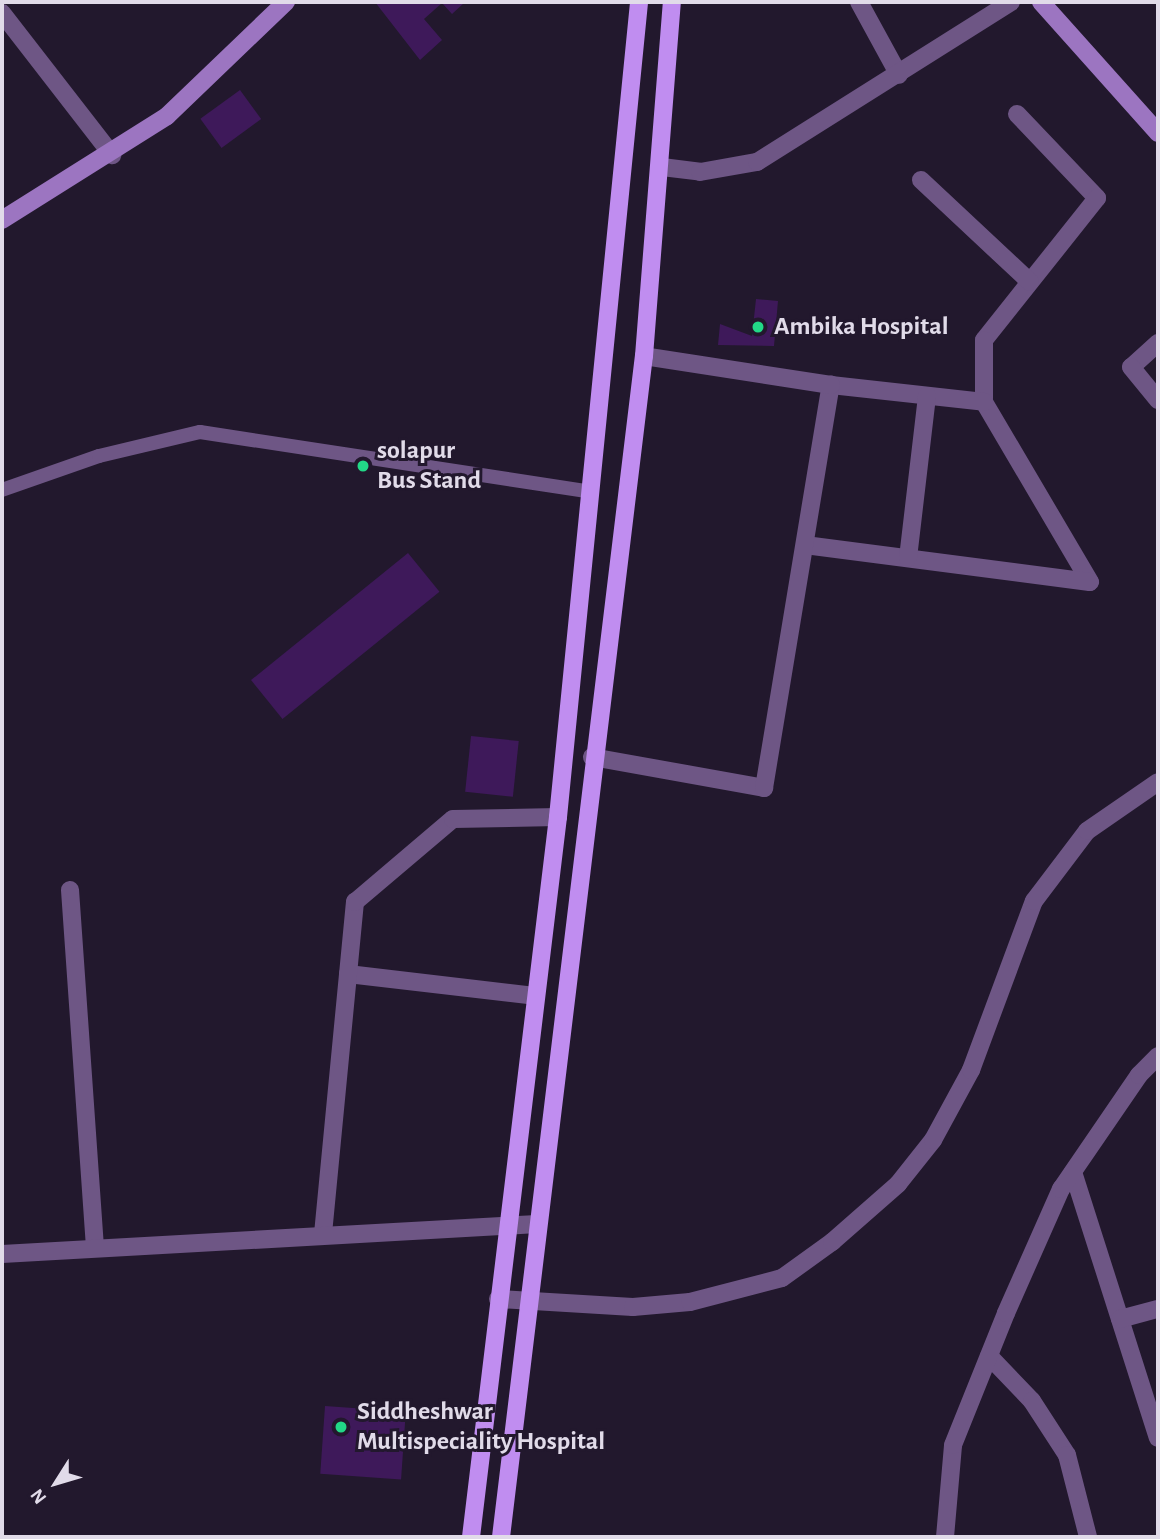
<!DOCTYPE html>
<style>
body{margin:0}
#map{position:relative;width:1160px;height:1539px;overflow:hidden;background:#22182d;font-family:"Alegreya Sans",sans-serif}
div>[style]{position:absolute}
.building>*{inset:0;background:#3e195a;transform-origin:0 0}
.lane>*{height:14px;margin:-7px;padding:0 7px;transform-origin:7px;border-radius:7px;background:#6e5685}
.street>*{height:18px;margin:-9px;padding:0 9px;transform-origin:9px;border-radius:9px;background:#6e5685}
.secondary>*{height:18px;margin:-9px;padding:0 9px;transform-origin:9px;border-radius:9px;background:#9c75c1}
.primary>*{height:18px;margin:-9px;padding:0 9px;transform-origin:9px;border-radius:9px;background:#c08df0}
.dots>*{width:19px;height:19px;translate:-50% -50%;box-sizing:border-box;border:4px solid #22182d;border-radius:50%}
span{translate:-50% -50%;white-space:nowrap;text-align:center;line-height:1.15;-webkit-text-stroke:6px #22182d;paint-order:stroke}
.poi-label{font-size:26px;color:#e1dbe9;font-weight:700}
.left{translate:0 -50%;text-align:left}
.frame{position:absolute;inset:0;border:4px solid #e1dbe9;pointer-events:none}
.north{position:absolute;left:21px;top:1448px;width:70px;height:70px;-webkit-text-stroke:5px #22182d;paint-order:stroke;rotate:233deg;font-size:19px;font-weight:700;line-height:28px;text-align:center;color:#e1dbe9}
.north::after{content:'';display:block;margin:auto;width:24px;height:32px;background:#e1dbe9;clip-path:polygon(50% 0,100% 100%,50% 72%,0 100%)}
</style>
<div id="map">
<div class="building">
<i style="clip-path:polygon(375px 2px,463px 2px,464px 3px,452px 14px,442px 3px,424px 19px,442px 40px,420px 60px)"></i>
<i style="left:240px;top:90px;width:36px;height:49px;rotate:54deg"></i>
<i style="clip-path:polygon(756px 299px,778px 301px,774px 346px,718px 345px,720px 324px,752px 336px)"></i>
<i style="left:408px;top:553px;width:50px;height:202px;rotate:51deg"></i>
<i style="left:471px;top:736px;width:48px;height:56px;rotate:6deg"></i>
<i style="left:325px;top:1406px;width:81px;height:68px;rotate:4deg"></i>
</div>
<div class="lane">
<i style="left:2px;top:490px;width:103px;rotate:-19.3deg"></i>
<i style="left:99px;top:456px;width:104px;rotate:-13.4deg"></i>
<i style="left:200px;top:432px;width:396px;rotate:8.7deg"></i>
</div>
<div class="street">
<i style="left:859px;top:2px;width:83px;rotate:61.3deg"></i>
<i style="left:2px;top:13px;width:180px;rotate:52.2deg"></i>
<i style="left:1017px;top:114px;width:116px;rotate:46.4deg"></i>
<i style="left:1097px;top:198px;width:181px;rotate:128.5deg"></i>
<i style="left:984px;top:340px;width:62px;rotate:90deg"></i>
<i style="left:984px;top:402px;width:209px;rotate:59.5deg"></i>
<i style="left:662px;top:167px;width:38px;rotate:7deg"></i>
<i style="left:700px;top:172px;width:58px;rotate:-10deg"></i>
<i style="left:757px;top:162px;width:300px;rotate:-32.2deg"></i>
<i style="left:921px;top:180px;width:149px;rotate:43.1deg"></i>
<i style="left:1158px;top:343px;width:36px;rotate:138deg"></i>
<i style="left:1131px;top:367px;width:43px;rotate:50.7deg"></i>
<i style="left:831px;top:385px;width:154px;rotate:6.3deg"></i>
<i style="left:805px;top:545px;width:287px;rotate:7.4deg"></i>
<i style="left:908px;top:558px;width:163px;rotate:-83.3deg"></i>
<i style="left:592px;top:757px;width:175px;rotate:10.2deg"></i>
<i style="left:764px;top:788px;width:409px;rotate:-80.6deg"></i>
<i style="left:831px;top:385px;width:189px;rotate:-171.2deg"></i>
<i style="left:70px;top:890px;width:358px;rotate:86deg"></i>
<i style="left:348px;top:974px;width:188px;rotate:6.7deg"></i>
<i style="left:1073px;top:1172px;width:279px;rotate:72.3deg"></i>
<i style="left:323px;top:1234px;width:334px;rotate:-84.5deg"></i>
<i style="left:355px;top:902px;width:128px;rotate:-40.3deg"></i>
<i style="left:453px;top:819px;width:105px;rotate:-1.1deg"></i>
<i style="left:2px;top:1254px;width:536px;rotate:-3.21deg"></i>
<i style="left:498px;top:1299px;width:135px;rotate:3.4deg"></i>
<i style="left:633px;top:1307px;width:57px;rotate:-5deg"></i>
<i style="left:690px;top:1302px;width:95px;rotate:-14.6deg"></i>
<i style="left:782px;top:1278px;width:62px;rotate:-35.8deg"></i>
<i style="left:832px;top:1242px;width:88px;rotate:-41.3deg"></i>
<i style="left:898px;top:1184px;width:56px;rotate:-51.5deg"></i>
<i style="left:933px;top:1140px;width:80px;rotate:-61.5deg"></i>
<i style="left:971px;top:1070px;width:180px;rotate:-69.6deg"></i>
<i style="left:1034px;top:901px;width:88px;rotate:-52.9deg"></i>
<i style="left:1087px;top:831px;width:86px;rotate:-34.6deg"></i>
<i style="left:1120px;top:1319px;width:39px;rotate:-15deg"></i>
<i style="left:989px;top:1356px;width:62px;rotate:46.3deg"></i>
<i style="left:1032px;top:1401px;width:64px;rotate:57.1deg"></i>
<i style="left:1067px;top:1455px;width:85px;rotate:75.6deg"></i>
<i style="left:945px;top:1537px;width:92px;rotate:-85deg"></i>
<i style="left:953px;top:1445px;width:142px;rotate:-68.1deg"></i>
<i style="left:1006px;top:1313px;width:136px;rotate:-66.1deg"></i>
<i style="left:1061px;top:1189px;width:138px;rotate:-55.6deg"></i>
<i style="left:1139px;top:1075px;width:27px;rotate:-45deg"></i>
</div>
<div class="secondary">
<i style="left:1041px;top:2px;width:176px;rotate:48.2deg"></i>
<i style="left:2px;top:220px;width:195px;rotate:-32.2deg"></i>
<i style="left:167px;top:116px;width:165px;rotate:-43.8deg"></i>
</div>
<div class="primary">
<i style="left:471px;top:1537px;width:725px;rotate:-83.11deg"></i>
<i style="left:558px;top:817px;width:819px;rotate:-84.32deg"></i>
<i style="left:501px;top:1537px;width:1190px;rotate:-83.1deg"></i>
<i style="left:644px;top:356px;width:355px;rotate:-85.5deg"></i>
</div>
<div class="dots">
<i style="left:758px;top:327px;background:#22d887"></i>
<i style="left:363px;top:466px;background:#22d887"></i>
<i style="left:341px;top:1427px;background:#22d887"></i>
</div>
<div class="poi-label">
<span class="left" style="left:774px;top:327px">Ambika Hospital</span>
<span class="left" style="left:377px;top:466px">solapur<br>Bus Stand</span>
<span class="left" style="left:357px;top:1427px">Siddheshwar<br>Multispeciality Hospital</span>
</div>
<div class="frame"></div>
<div class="north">N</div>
</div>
